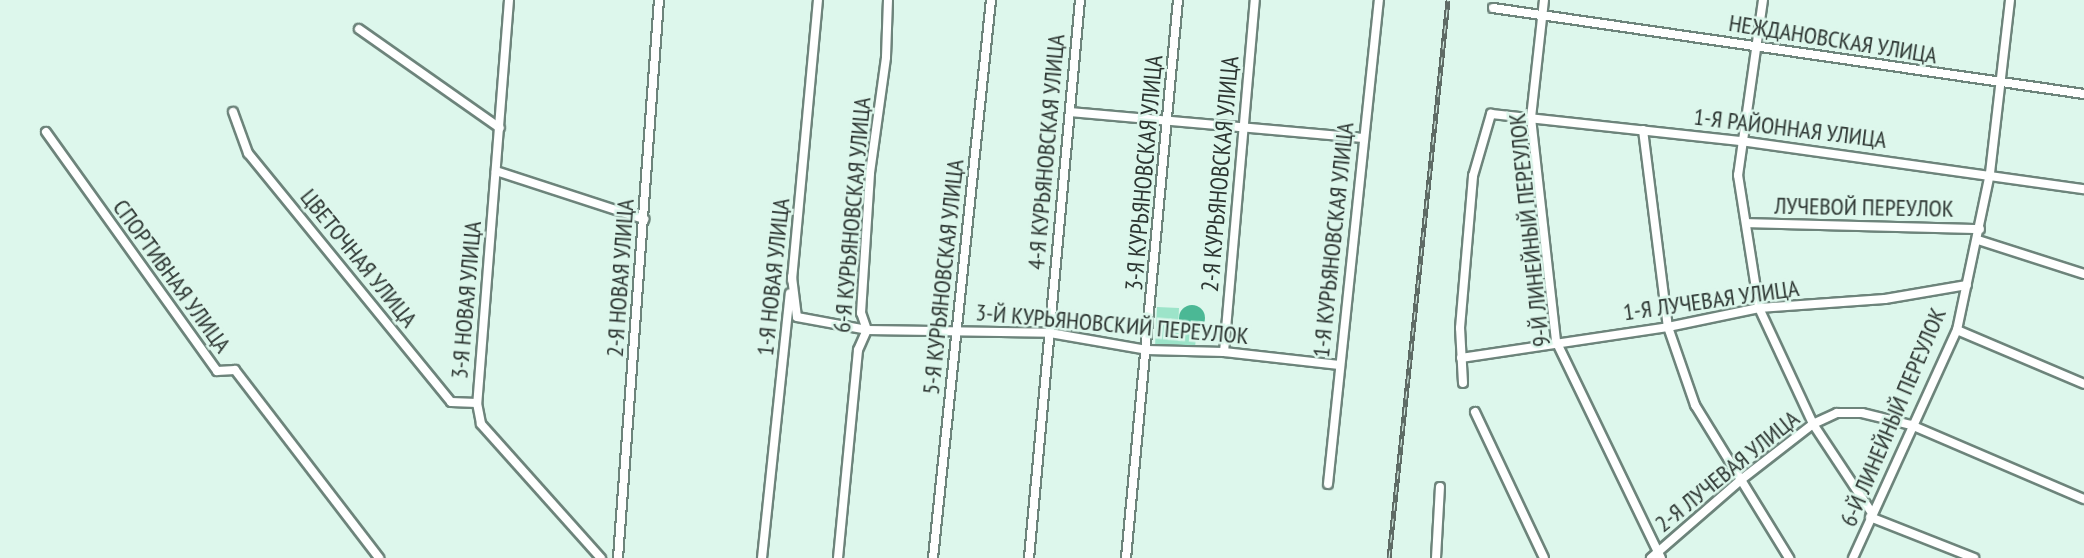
<!DOCTYPE html>
<meta charset="utf-8">
<style>
body{margin:0}
#map{position:relative;width:2084px;height:558px;overflow:hidden;background:#ddf7ec;font-family:"PT Sans Narrow",sans-serif}
div>[style]{position:absolute}
.green>*{inset:0;background:#9ce4c9}
.water>*{inset:0;background:#4bb895}
.round{border-radius:50%}
.roads{filter:drop-shadow(2px 0 #6d847b) drop-shadow(-2px 0 #6d847b) drop-shadow(0 2px #6d847b) drop-shadow(0 -2px #6d847b)}
.street>*{height:8px;margin:-4px;padding:0 4px;transform-origin:4px;border-radius:4px;background:#fff}
.rail>*{height:5px;margin-top:-2.5px;transform-origin:0;background:repeating-linear-gradient(90deg,#ddf7ec 0 8px,#5e6b65 0 16px);box-sizing:border-box;border-block:2px solid #5e6b65}
span{translate:-50% -50%;white-space:nowrap;text-align:center;line-height:1.15;-webkit-text-stroke:5px #ddf7ec;paint-order:stroke}
.street-label{font-size:24px;color:#2d3632}
</style>
<div id="map">
<div class="green">
<i style="clip-path:polygon(1157px 307px,1179px 308px,1178px 330px,1196px 337px,1195px 348px,1155px 346px)"></i>
</div>
<div class="water">
<i class="round" style="left:1179px;top:305px;width:26px;height:26px"></i>
</div>
<div class="roads">
<div class="street">
<i style="left:509px;top:0;width:404px;rotate:94.5deg"></i>
<i style="left:477px;top:403px;width:21px;rotate:79deg"></i>
<i style="left:481px;top:424px;width:180px;rotate:48.2deg"></i>
<i style="left:1544px;top:0;width:119px;rotate:96.3deg"></i>
<i style="left:1531px;top:118px;width:224px;rotate:83.6deg"></i>
<i style="left:1556px;top:341px;width:241px;rotate:64.2deg"></i>
<i style="left:1763px;top:0;width:177px;rotate:98.1deg"></i>
<i style="left:1738px;top:175px;width:135px;rotate:81deg"></i>
<i style="left:1759px;top:308px;width:128px;rotate:65deg"></i>
<i style="left:1813px;top:424px;width:107px;rotate:56.5deg"></i>
<i style="left:1493px;top:8px;width:597px;rotate:8.28deg"></i>
<i style="left:359px;top:29px;width:172px;rotate:35.1deg"></i>
<i style="left:233px;top:112px;width:44px;rotate:69.9deg"></i>
<i style="left:248px;top:153px;width:321px;rotate:50.8deg"></i>
<i style="left:451px;top:402px;width:26px;rotate:2deg"></i>
<i style="left:1071px;top:112px;width:292px;rotate:5.1deg"></i>
<i style="left:1643px;top:130px;width:199px;rotate:82.8deg"></i>
<i style="left:1668px;top:327px;width:83px;rotate:70.9deg"></i>
<i style="left:1695px;top:405px;width:180px;rotate:58.4deg"></i>
<i style="left:46px;top:132px;width:294px;rotate:54.4deg"></i>
<i style="left:217px;top:371px;width:18px;rotate:-3deg"></i>
<i style="left:235px;top:370px;width:237px;rotate:52.5deg"></i>
<i style="left:496px;top:171px;width:156px;rotate:18deg"></i>
<i style="left:1747px;top:223px;width:233px;rotate:1.5deg"></i>
<i style="left:1978px;top:240px;width:111px;rotate:17.8deg"></i>
<i style="left:792px;top:277px;width:40px;rotate:82.9deg"></i>
<i style="left:797px;top:317px;width:71px;rotate:10.5deg"></i>
<i style="left:867px;top:330px;width:183px;rotate:0.9deg"></i>
<i style="left:1050px;top:333px;width:98px;rotate:9.9deg"></i>
<i style="left:1147px;top:350px;width:77px;rotate:1.5deg"></i>
<i style="left:1224px;top:352px;width:116px;rotate:6.4deg"></i>
<i style="left:792px;top:280px;width:281px;rotate:-84.7deg"></i>
<i style="left:1957px;top:330px;width:138px;rotate:23deg"></i>
<i style="left:1224px;top:352px;width:353px;rotate:-85deg"></i>
<i style="left:1461px;top:358px;width:209px;rotate:-8.5deg"></i>
<i style="left:1668px;top:327px;width:93px;rotate:-11.8deg"></i>
<i style="left:1759px;top:308px;width:126px;rotate:-4.1deg"></i>
<i style="left:1885px;top:299px;width:83px;rotate:-9.7deg"></i>
<i style="left:1463px;top:383px;width:55px;rotate:-93.1deg"></i>
<i style="left:1460px;top:328px;width:153px;rotate:-85.1deg"></i>
<i style="left:1473px;top:176px;width:65px;rotate:-73.8deg"></i>
<i style="left:1491px;top:114px;width:251px;rotate:6.2deg"></i>
<i style="left:1741px;top:141px;width:346px;rotate:8deg"></i>
<i style="left:1475px;top:412px;width:161px;rotate:64.7deg"></i>
<i style="left:1328px;top:484px;width:487px;rotate:-84deg"></i>
<i style="left:1870px;top:517px;width:112px;rotate:21.5deg"></i>
<i style="left:618px;top:558px;width:560px;rotate:-85.8deg"></i>
<i style="left:762px;top:558px;width:266px;rotate:-84deg"></i>
<i style="left:838px;top:558px;width:209px;rotate:-84.5deg"></i>
<i style="left:858px;top:350px;width:22px;rotate:-66deg"></i>
<i style="left:867px;top:330px;width:18px;rotate:-109deg"></i>
<i style="left:861px;top:313px;width:140px;rotate:-86.3deg"></i>
<i style="left:870px;top:173px;width:117px;rotate:-82.1deg"></i>
<i style="left:886px;top:57px;width:57px;rotate:-88deg"></i>
<i style="left:933px;top:558px;width:561px;rotate:-84.07deg"></i>
<i style="left:1029px;top:558px;width:560px;rotate:-84.78deg"></i>
<i style="left:1126px;top:558px;width:560px;rotate:-84.68deg"></i>
<i style="left:1436px;top:558px;width:71px;rotate:-86.8deg"></i>
<i style="left:1651px;top:558px;width:121px;rotate:-41deg"></i>
<i style="left:1742px;top:479px;width:90px;rotate:-37.8deg"></i>
<i style="left:1813px;top:424px;width:26px;rotate:-25deg"></i>
<i style="left:1837px;top:413px;width:25px"></i>
<i style="left:1862px;top:413px;width:50px;rotate:13.8deg"></i>
<i style="left:1911px;top:425px;width:188px;rotate:23.2deg"></i>
<i style="left:1853px;top:558px;width:251px;rotate:-65.5deg"></i>
<i style="left:1957px;top:330px;width:160px;rotate:-78.1deg"></i>
<i style="left:1990px;top:173px;width:174px;rotate:-83.4deg"></i>
</div>
</div>
<div class="rail">
<i style="left:1389px;top:558px;width:561px;rotate:-83.96deg"></i>
</div>
<div class="street-label">
<span style="left:1833px;top:39px;rotate:9deg">НЕЖДАНОВСКАЯ УЛИЦА</span>
<span style="left:1790px;top:128px;rotate:7deg">1-Я РАЙОННАЯ УЛИЦА</span>
<span style="left:1046px;top:152px;rotate:-85deg">4-Я КУРЬЯНОВСКАЯ УЛИЦА</span>
<span style="left:1144px;top:173px;rotate:-85deg">3-Я КУРЬЯНОВСКАЯ УЛИЦА</span>
<span style="left:1220px;top:174px;rotate:-85deg">2-Я КУРЬЯНОВСКАЯ УЛИЦА</span>
<span style="left:1864px;top:207px;rotate:1deg">ЛУЧЕВОЙ ПЕРЕУЛОК</span>
<span style="left:852px;top:215px;rotate:-85deg">6-Я КУРЬЯНОВСКАЯ УЛИЦА</span>
<span style="left:1529px;top:230px;rotate:-96deg">9-Й ЛИНЕЙНЫЙ ПЕРЕУЛОК</span>
<span style="left:1333px;top:240px;rotate:-84deg">1-Я КУРЬЯНОВСКАЯ УЛИЦА</span>
<span style="left:359px;top:258px;rotate:51deg">ЦВЕТОЧНАЯ УЛИЦА</span>
<span style="left:172px;top:276px;rotate:54deg">СПОРТИВНАЯ УЛИЦА</span>
<span style="left:773px;top:277px;rotate:-84deg">1-Я НОВАЯ УЛИЦА</span>
<span style="left:943px;top:277px;rotate:-84deg">5-Я КУРЬЯНОВСКАЯ УЛИЦА</span>
<span style="left:620px;top:278px;rotate:-86deg">2-Я НОВАЯ УЛИЦА</span>
<span style="left:466px;top:300px;rotate:-85deg">3-Я НОВАЯ УЛИЦА</span>
<span style="left:1711px;top:300px;rotate:-8deg">1-Я ЛУЧЕВАЯ УЛИЦА</span>
<span style="left:1112px;top:324px;rotate:5deg">3-Й КУРЬЯНОВСКИЙ ПЕРЕУЛОК</span>
<span style="left:1893px;top:417px;rotate:-67deg">6-Й ЛИНЕЙНЫЙ ПЕРЕУЛОК</span>
<span style="left:1727px;top:471px;rotate:-39deg">2-Я ЛУЧЕВАЯ УЛИЦА</span>
</div>
</div>
